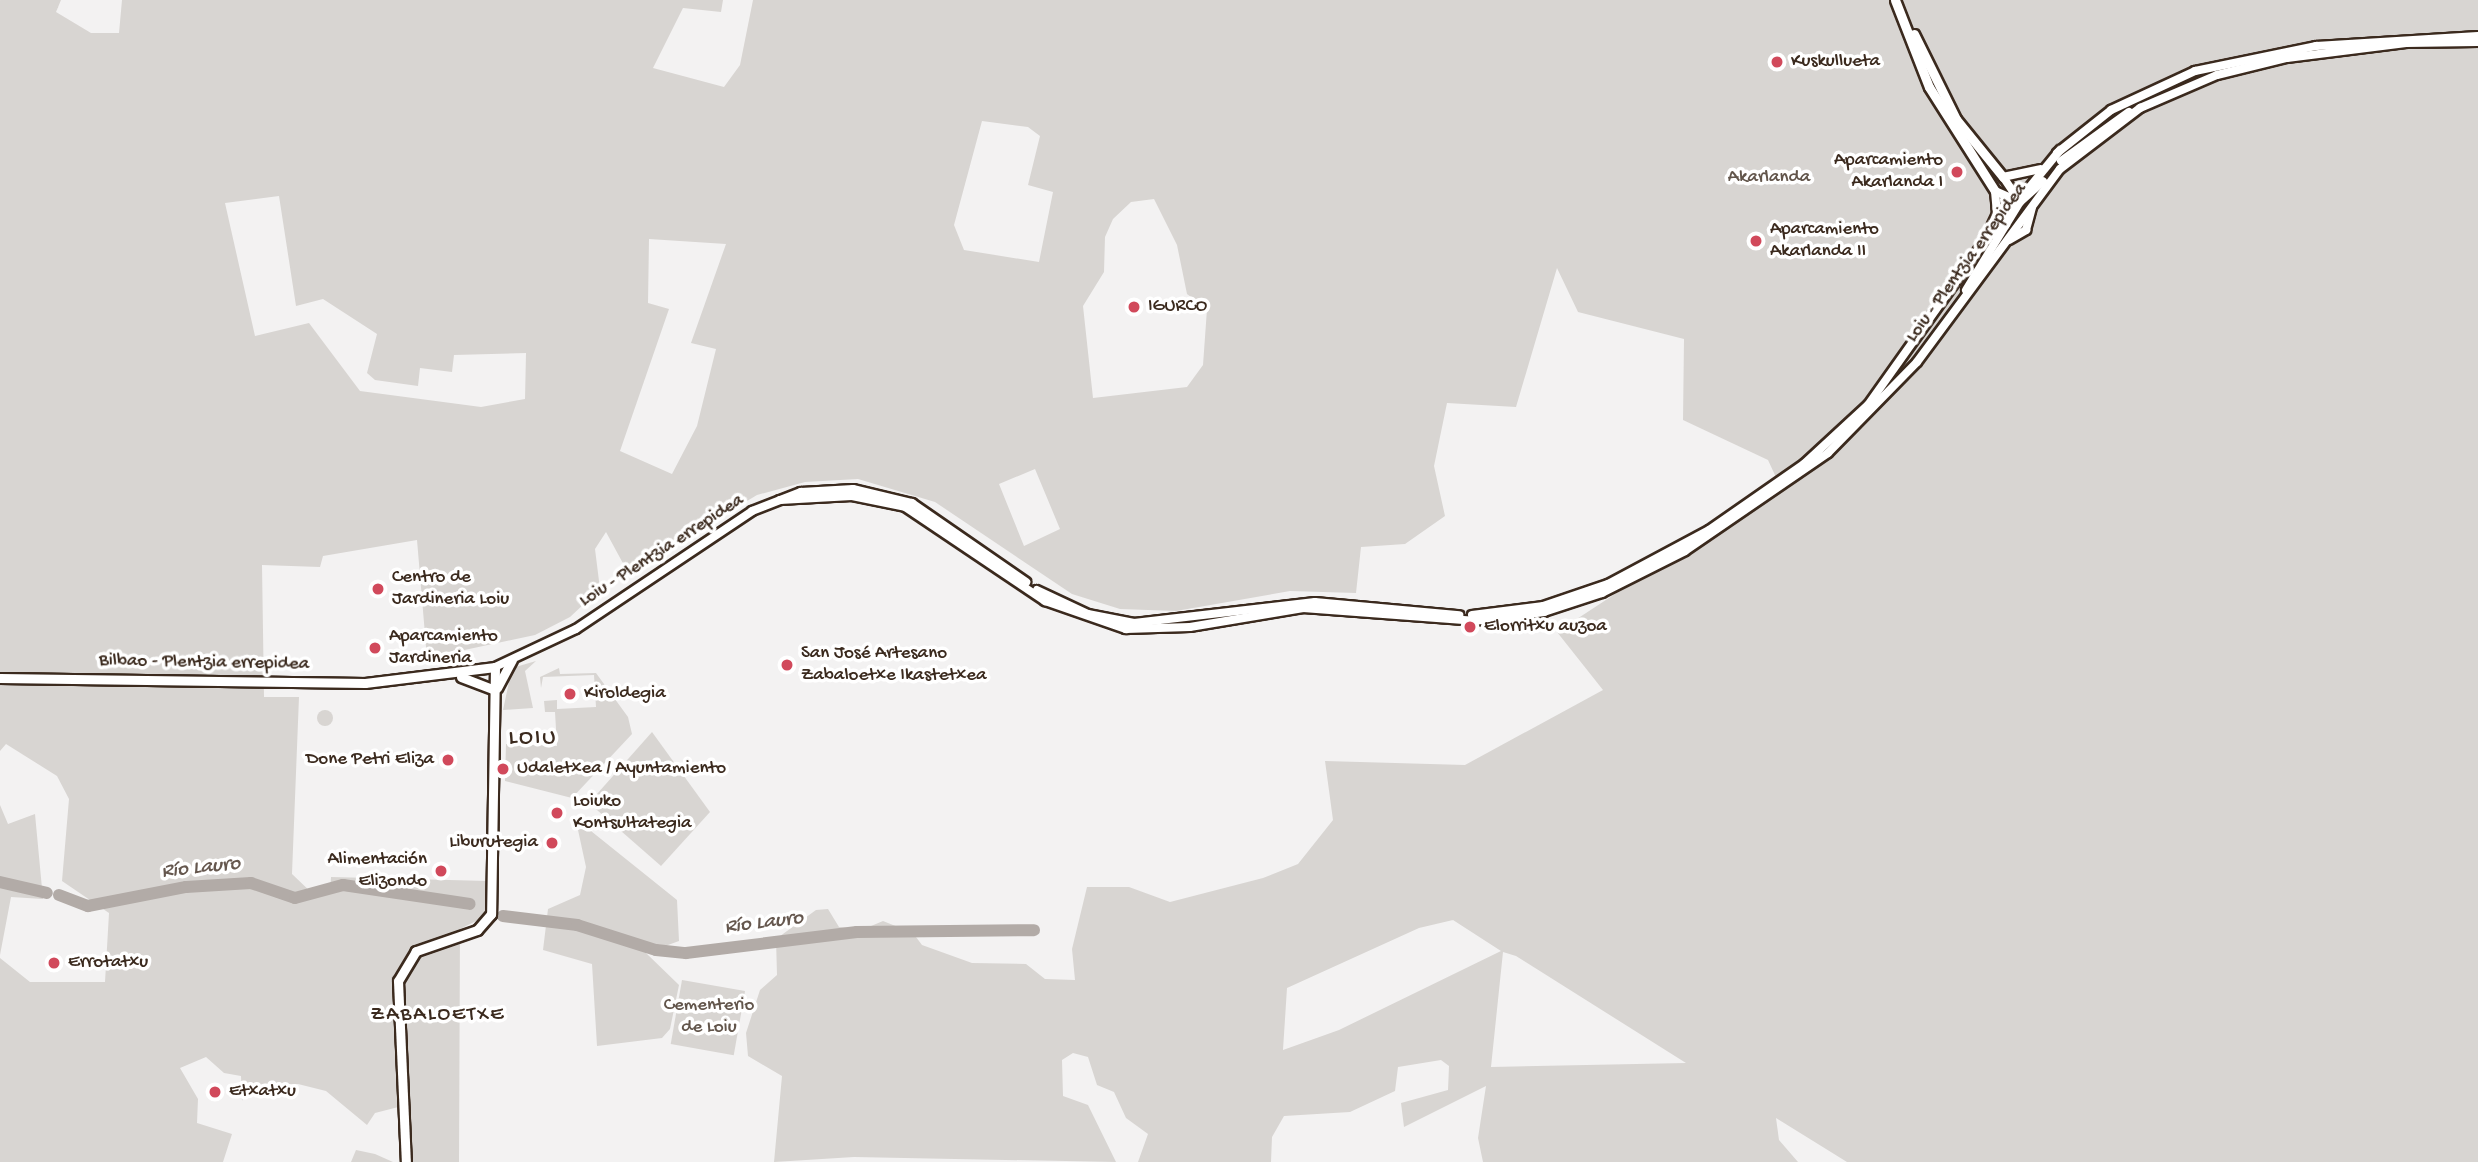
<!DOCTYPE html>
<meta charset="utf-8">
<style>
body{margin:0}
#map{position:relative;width:2478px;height:1162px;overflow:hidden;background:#f3f2f2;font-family:"Gochi Hand",sans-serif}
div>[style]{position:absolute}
.green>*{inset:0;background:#d8d5d2;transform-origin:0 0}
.round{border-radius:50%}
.river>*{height:12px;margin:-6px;padding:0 6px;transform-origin:6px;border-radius:6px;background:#b2aba7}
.roads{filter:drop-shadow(2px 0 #3b2a1e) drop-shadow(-2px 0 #3b2a1e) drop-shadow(0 2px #3b2a1e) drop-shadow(0 -2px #3b2a1e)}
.secondary>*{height:8px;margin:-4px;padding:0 4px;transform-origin:4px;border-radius:4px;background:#fff}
.primary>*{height:9px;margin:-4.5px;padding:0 4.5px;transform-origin:4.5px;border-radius:4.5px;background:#fff}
.dots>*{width:19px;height:19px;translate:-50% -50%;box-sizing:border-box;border:4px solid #fff;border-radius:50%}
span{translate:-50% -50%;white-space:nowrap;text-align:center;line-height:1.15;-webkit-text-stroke:7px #fff;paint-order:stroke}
.poi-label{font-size:19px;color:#3b2a1e}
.left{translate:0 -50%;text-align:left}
.right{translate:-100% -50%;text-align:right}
.park-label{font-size:19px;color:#62554b}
.street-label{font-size:19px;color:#3b2a1e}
.water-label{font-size:21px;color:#65574e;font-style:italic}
.neighbourhood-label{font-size:21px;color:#3b2a1e;letter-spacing:2px}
.quarter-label{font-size:23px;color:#3b2a1e;letter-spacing:2px}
</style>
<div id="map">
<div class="green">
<i style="clip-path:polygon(evenodd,0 0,61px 0,56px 12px,91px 33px,119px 33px,122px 0,723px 0,721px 12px,683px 8px,653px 68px,724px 87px,740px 65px,753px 0,2478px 0,2478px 1162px,1847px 1162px,1776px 1118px,1779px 1140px,1798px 1162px,1483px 1162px,1478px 1138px,1486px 1086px,1404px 1127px,1401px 1103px,1448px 1090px,1449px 1066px,1441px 1060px,1398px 1067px,1395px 1091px,1350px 1112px,1284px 1116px,1272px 1137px,1271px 1162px,1138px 1162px,1148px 1134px,1126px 1118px,1114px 1092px,1097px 1085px,1088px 1057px,1073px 1053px,1062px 1060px,1063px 1096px,1088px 1105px,1116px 1162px,854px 1157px,774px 1162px,782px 1076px,748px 1056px,746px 1033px,760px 990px,777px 975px,776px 939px,816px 910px,828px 909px,839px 927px,864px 929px,883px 921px,913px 933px,922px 945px,972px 963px,1026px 964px,1045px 979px,1075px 980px,1072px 949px,1087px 887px,1129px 887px,1170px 902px,1263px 878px,1298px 864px,1333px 820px,1325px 761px,1465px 765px,1603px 690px,1557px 632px,1780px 486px,1768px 460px,1683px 420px,1684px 339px,1578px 312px,1557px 268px,1516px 407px,1447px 403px,1434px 466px,1445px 516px,1405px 544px,1361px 547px,1356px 593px,1290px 591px,1176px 611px,1120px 609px,1072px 594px,935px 502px,858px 479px,805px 482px,757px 495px,636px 568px,625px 567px,606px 532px,595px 549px,600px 589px,570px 617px,535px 635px,427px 658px,417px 540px,323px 556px,320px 567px,262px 565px,264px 697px,299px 697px,292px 874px,314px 895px,330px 894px,331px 877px,488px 881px,486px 916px,460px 929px,459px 1162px,413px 1162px,410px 1104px,375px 1113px,367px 1125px,326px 1091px,298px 1084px,247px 1086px,242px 1101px,241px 1076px,224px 1073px,206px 1057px,180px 1068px,198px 1099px,197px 1123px,232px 1134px,223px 1162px,0 1162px,0 958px,30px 982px,105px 982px,109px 913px,62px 881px,69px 799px,57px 776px,6px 744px,0 751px,0 0,982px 121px,1028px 127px,1040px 136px,1028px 185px,1053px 192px,1039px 262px,964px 250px,954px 225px,982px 121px,0 0,279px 196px,296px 306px,323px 299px,377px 334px,367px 373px,375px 380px,418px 386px,420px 368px,452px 372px,454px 355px,526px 353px,525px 399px,481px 407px,360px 391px,309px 323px,255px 336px,225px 203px,279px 196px,0 0,1154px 199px,1177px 245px,1187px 294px,1207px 309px,1203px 365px,1187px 387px,1093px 398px,1083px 306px,1104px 272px,1105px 237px,1113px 219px,1131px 202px,1154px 199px,0 0,649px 239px,726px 244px,691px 343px,716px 349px,697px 426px,672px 474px,620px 451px,669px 309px,648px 303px,649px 239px,0 0,1035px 469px,1060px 529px,1024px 546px,999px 484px,1035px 469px,0 0,1453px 920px,1501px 951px,1339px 1030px,1283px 1050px,1287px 988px,1419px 928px,1453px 920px,0 0,1503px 952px,1516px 956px,1686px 1063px,1491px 1067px,1503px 952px)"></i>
<i style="clip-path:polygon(536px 661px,525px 671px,533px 708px,503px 710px,512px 668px)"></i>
<i style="clip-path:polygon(559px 668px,560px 674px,596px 673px,628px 717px,632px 734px,572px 798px,505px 781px,506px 744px,557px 746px,555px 712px,545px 712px,544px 701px,557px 700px,557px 709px,596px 707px,594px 675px,543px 677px,541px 688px,540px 677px)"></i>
<i class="round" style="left:317px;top:710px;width:16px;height:16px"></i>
<i style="clip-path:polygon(652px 732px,710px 812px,661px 866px,589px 803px)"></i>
<i style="clip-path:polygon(0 805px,8px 824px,35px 814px,43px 899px,11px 897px,0 955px)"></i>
<i style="clip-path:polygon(586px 827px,677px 900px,679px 941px,646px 953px,679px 985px,670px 1029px,662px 1038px,597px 1046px,592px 964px,543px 950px,548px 909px,580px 895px,586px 867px,578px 830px)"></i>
<i style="left:682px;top:980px;width:64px;height:65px;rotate:10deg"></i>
<i style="clip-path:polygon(356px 1150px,375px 1154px,393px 1162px,351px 1162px)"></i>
</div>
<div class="river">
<i style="left:0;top:882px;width:48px;rotate:13.2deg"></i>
<i style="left:59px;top:895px;width:31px;rotate:21deg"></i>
<i style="left:88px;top:906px;width:100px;rotate:-11deg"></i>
<i style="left:186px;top:887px;width:65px;rotate:-3.5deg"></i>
<i style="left:251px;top:883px;width:46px;rotate:18.8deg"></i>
<i style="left:295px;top:898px;width:50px;rotate:-15.2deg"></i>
<i style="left:343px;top:885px;width:128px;rotate:8.5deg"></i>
<i style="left:503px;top:916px;width:75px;rotate:6.9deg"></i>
<i style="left:577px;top:925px;width:83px;rotate:17.6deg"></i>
<i style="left:656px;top:950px;width:30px;rotate:6deg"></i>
<i style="left:686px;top:953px;width:172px;rotate:-7deg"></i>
<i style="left:857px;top:932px;width:177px;rotate:-0.6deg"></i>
</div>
<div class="roads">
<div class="secondary">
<i style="left:2057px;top:153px;width:69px;rotate:-38.5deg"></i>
<i style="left:2111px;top:110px;width:93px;rotate:-24.9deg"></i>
<i style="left:2195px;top:71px;width:124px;rotate:-11.7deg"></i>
<i style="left:2316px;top:46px;width:162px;rotate:-3.5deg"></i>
<i style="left:2061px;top:161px;width:84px;rotate:-35.8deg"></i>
<i style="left:2003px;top:177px;width:38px;rotate:-12deg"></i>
<i style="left:1995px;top:191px;width:27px;rotate:24deg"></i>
<i style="left:2020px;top:202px;width:31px;rotate:-42deg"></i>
<i style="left:1990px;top:229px;width:17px;rotate:-65deg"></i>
<i style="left:1997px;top:214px;width:23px;rotate:-95deg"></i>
<i style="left:2009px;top:240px;width:20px;rotate:-30deg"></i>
<i style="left:2026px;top:230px;width:23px;rotate:-75deg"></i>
<i style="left:1966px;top:290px;width:103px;rotate:-58.5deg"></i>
<i style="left:2020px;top:202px;width:30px;rotate:-124deg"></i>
<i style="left:780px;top:500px;width:72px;rotate:-3.2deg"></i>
<i style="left:852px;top:496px;width:54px;rotate:11.7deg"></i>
<i style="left:905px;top:507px;width:169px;rotate:33.9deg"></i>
<i style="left:1045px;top:601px;width:86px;rotate:19.1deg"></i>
<i style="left:1126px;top:629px;width:64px;rotate:-1.8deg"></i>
<i style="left:1190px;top:627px;width:115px;rotate:-9.5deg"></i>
<i style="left:1303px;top:608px;width:171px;rotate:4.3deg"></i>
<i style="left:1474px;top:621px;width:71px;rotate:-7.3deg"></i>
<i style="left:1544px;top:612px;width:61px;rotate:-18.1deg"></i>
<i style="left:1602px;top:593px;width:93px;rotate:-26.8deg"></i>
<i style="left:1685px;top:551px;width:173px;rotate:-34.4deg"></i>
<i style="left:1828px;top:453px;width:127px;rotate:-45.6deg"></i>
<i style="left:1917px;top:362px;width:240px;rotate:-53.5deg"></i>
<i style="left:2060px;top:169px;width:101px;rotate:-37.3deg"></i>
<i style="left:2140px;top:108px;width:84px;rotate:-23.2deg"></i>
<i style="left:2217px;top:75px;width:72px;rotate:-13.7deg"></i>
<i style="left:2287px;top:58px;width:120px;rotate:-7.2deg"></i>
<i style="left:2406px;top:43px;width:72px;rotate:-0.8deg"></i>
<i style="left:1037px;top:590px;width:56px;rotate:25.2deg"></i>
<i style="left:1088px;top:614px;width:47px;rotate:11.1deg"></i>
<i style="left:1134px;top:623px;width:182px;rotate:-6.6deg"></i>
<i style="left:1315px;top:602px;width:145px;rotate:5.2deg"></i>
<i style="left:1472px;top:615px;width:72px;rotate:-7.2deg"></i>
<i style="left:1543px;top:606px;width:69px;rotate:-18.7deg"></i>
<i style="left:1608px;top:584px;width:115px;rotate:-28.1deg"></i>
<i style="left:1709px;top:530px;width:116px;rotate:-34.8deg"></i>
<i style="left:1804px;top:464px;width:87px;rotate:-42.7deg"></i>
<i style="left:1868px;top:405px;width:191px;rotate:-54.6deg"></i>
<i style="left:1979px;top:249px;width:128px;rotate:-50.7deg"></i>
<i style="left:495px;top:667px;width:89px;rotate:-25.1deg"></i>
<i style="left:576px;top:629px;width:212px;rotate:-33.8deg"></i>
<i style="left:752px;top:511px;width:53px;rotate:-21.2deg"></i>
<i style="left:801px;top:492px;width:52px;rotate:-3.3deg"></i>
<i style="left:853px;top:489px;width:61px;rotate:13.3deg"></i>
<i style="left:912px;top:503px;width:139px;rotate:34.7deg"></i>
</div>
<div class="primary">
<i style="left:1895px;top:0;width:93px;rotate:68.7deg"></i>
<i style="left:1929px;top:87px;width:123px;rotate:57.6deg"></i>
<i style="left:1914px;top:34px;width:95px;rotate:63.7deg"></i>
<i style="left:1956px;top:119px;width:75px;rotate:51deg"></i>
<i style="left:461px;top:677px;width:36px;rotate:21deg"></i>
<i style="left:0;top:678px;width:365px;rotate:0.8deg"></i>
<i style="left:365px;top:683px;width:131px;rotate:-7deg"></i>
<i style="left:495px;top:667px;width:247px;rotate:90.9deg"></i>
<i style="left:491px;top:914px;width:21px;rotate:131deg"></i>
<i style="left:477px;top:930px;width:65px;rotate:161deg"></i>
<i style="left:416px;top:951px;width:35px;rotate:121deg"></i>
<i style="left:398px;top:981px;width:181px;rotate:87.5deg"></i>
<i style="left:497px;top:688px;width:32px;rotate:-62deg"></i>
</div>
</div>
<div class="dots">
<i style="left:1777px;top:62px;background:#d1495b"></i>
<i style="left:1957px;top:172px;background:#d1495b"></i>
<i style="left:1756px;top:241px;background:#d1495b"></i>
<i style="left:1134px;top:307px;background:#d1495b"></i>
<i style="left:378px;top:589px;background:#d1495b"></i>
<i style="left:1470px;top:627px;background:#d1495b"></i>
<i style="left:375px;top:648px;background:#d1495b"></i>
<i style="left:787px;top:665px;background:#d1495b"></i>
<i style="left:570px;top:694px;background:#d1495b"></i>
<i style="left:448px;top:760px;background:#d1495b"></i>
<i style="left:503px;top:769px;background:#d1495b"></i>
<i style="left:557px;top:813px;background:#d1495b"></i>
<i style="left:552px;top:843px;background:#d1495b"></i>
<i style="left:441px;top:871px;background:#d1495b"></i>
<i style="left:54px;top:963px;background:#d1495b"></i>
<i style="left:215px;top:1092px;background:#d1495b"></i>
</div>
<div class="poi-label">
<span class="left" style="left:1791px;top:62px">Kuskullueta</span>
<span class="right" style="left:1943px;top:172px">Aparcamiento<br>Akarlanda I</span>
<span class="left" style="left:1770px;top:241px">Aparcamiento<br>Akarlanda II</span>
<span class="left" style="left:1148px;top:307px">IGURCO</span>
<span class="left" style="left:392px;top:589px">Centro de<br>Jardineria Loiu</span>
<span class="left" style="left:1484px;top:627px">Elorritxu auzoa</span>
<span class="left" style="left:389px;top:648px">Aparcamiento<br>Jardineria</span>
<span class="left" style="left:801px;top:665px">San José Artesano<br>Zabaloetxe Ikastetxea</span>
<span class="left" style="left:584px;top:694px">Kiroldegia</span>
<span class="right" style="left:434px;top:760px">Done Petri Eliza</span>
<span class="left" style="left:517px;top:769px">Udaletxea / Ayuntamiento</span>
<span class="left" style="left:573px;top:813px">Loiuko<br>Kontsultategia</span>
<span class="right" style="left:538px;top:843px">Liburutegia</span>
<span class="right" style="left:427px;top:871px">Alimentación<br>Elizondo</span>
<span class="left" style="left:68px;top:963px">Errotatxu</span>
<span class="left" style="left:229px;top:1092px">Etxatxu</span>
</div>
<div class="park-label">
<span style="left:1769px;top:178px">Akarlanda</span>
<span style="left:709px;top:1017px">Cementerio<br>de Loiu</span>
</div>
<div class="street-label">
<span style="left:1967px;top:263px;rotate:-54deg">Loiu - Plentzia errepidea</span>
<span style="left:662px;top:551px;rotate:-33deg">Loiu - Plentzia errepidea</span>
<span style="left:204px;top:663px;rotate:1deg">Bilbao - Plentzia errepidea</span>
</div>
<div class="water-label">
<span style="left:201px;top:869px;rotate:-6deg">Río Lauro</span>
<span style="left:764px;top:924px;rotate:-7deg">Río Lauro</span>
</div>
<div class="neighbourhood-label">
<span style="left:438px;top:1016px">ZABALOETXE</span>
</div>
<div class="quarter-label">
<span style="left:533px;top:739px">LOIU</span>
</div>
</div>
